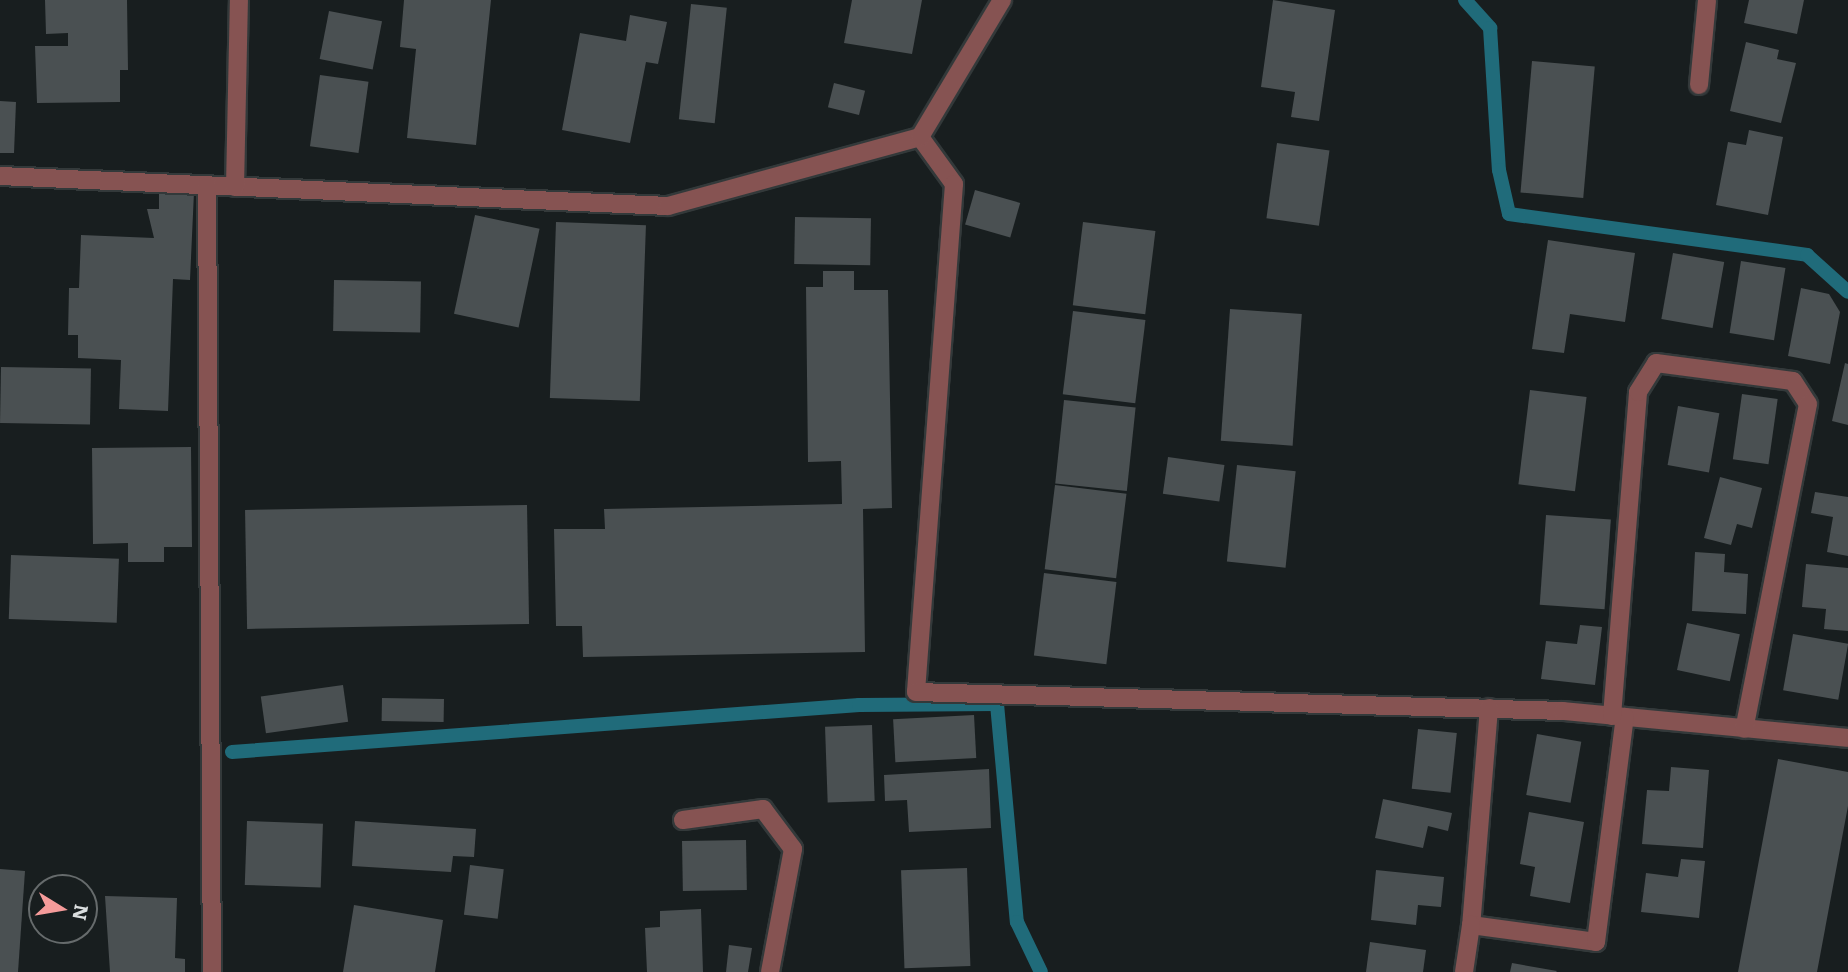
<!DOCTYPE html>
<style>
body{margin:0}
#map{position:relative;width:1848px;height:972px;overflow:hidden;background:#181e1f;font-family:Literata,serif}
div>[style]{position:absolute}
.stream>*{height:14px;margin:-7px;padding:0 7px;transform-origin:7px;border-radius:7px;background:#206b7a}
.building>*{inset:0;background:#4a5052;transform-origin:0 0}
.roads{filter:drop-shadow(2px 0 #33393a) drop-shadow(-2px 0 #33393a) drop-shadow(0 2px #33393a) drop-shadow(0 -2px #33393a)}
.minor>*{height:18px;margin:-9px;padding:0 9px;transform-origin:9px;border-radius:9px;background:#865352}
span{translate:-50% -50%;white-space:nowrap;text-align:center;line-height:1.15;-webkit-text-stroke:5px #181e1f;paint-order:stroke}
.north{position:absolute;left:28px;top:874px;width:70px;height:70px;box-sizing:border-box;background:#181e1f;border:2px solid #666b6c;border-radius:50%;rotate:101deg;font-size:19px;font-weight:700;line-height:28px;text-align:center;color:#dadedf}
.north::after{content:'';display:block;margin:auto;width:24px;height:32px;background:#f59b9a;clip-path:polygon(50% 0,100% 100%,50% 72%,0 100%)}
</style>
<div id="map">
<div class="stream">
<i style="left:1465px;top:0;width:38px;rotate:48deg"></i>
<i style="left:1490px;top:28px;width:142px;rotate:86.4deg"></i>
<i style="left:1499px;top:170px;width:45px;rotate:77.2deg"></i>
<i style="left:1509px;top:214px;width:301px;rotate:7.8deg"></i>
<i style="left:1807px;top:255px;width:55px;rotate:42.1deg"></i>
<i style="left:232px;top:752px;width:629px;rotate:-4.29deg"></i>
<i style="left:859px;top:705px;width:138px;rotate:-0.4deg"></i>
<i style="left:997px;top:704px;width:219px;rotate:84.8deg"></i>
<i style="left:1017px;top:922px;width:55px;rotate:64.4deg"></i>
</div>
<div class="building">
<i style="clip-path:polygon(45px 0,127px 0,128px 70px,120px 70px,120px 102px,37px 103px,35px 46px,68px 46px,68px 33px,46px 34px)"></i>
<i style="clip-path:polygon(404px 0,491px 0,476px 145px,407px 138px,416px 49px,400px 47px)"></i>
<i style="clip-path:polygon(852px 0,922px 0,912px 54px,844px 43px)"></i>
<i style="clip-path:polygon(1273px 0,1335px 10px,1319px 121px,1291px 117px,1295px 92px,1261px 87px)"></i>
<i style="clip-path:polygon(1749px 0,1804px 0,1797px 34px,1744px 23px)"></i>
<i style="left:691px;top:4px;width:36px;height:116px;rotate:6deg"></i>
<i style="left:329px;top:11px;width:54px;height:49px;rotate:11deg"></i>
<i style="clip-path:polygon(630px 15px,667px 22px,658px 64px,646px 62px,630px 143px,562px 130px,580px 33px,626px 41px)"></i>
<i style="clip-path:polygon(1746px 42px,1779px 50px,1777px 59px,1796px 63px,1781px 123px,1730px 111px)"></i>
<i style="left:1532px;top:61px;width:63px;height:132px;rotate:5deg"></i>
<i style="left:320px;top:75px;width:49px;height:72px;rotate:8deg"></i>
<i style="left:834px;top:83px;width:32px;height:25px;rotate:14deg"></i>
<i style="clip-path:polygon(0 101px,16px 102px,14px 153px,0 153px)"></i>
<i style="clip-path:polygon(1749px 130px,1783px 137px,1768px 215px,1716px 205px,1728px 142px,1746px 145px)"></i>
<i style="left:1277px;top:143px;width:53px;height:76px;rotate:8deg"></i>
<i style="clip-path:polygon(159px 190px,194px 192px,190px 280px,173px 279px,168px 411px,119px 409px,121px 360px,78px 358px,78px 335px,68px 335px,69px 288px,79px 288px,81px 235px,154px 238px,147px 209px,159px 209px)"></i>
<i style="left:975px;top:190px;width:47px;height:36px;rotate:16deg"></i>
<i style="left:475px;top:215px;width:66px;height:101px;rotate:12deg"></i>
<i style="left:795px;top:217px;width:76px;height:47px;rotate:1deg"></i>
<i style="left:556px;top:222px;width:90px;height:176px;rotate:2deg"></i>
<i style="left:1083px;top:222px;width:73px;height:84px;rotate:7deg"></i>
<i style="clip-path:polygon(1548px 240px,1635px 253px,1625px 322px,1570px 314px,1564px 353px,1532px 349px)"></i>
<i style="left:1673px;top:253px;width:52px;height:67px;rotate:10deg"></i>
<i style="left:1741px;top:261px;width:45px;height:73px;rotate:9deg"></i>
<i style="clip-path:polygon(823px 271px,854px 271px,854px 290px,888px 290px,892px 508px,863px 509px,865px 652px,583px 657px,582px 626px,556px 626px,554px 529px,605px 529px,604px 509px,842px 504px,841px 461px,808px 462px,806px 287px,823px 287px)"></i>
<i style="left:334px;top:280px;width:87px;height:51px;rotate:1deg"></i>
<i style="clip-path:polygon(1801px 288px,1829px 294px,1840px 312px,1830px 364px,1788px 356px)"></i>
<i style="left:1230px;top:309px;width:72px;height:132px;rotate:4deg"></i>
<i style="left:1073px;top:311px;width:73px;height:84px;rotate:7deg"></i>
<i style="clip-path:polygon(1845px 363px,1848px 364px,1848px 425px,1832px 421px)"></i>
<i style="left:1px;top:367px;width:90px;height:56px;rotate:1deg"></i>
<i style="left:1530px;top:390px;width:57px;height:95px;rotate:7deg"></i>
<i style="left:1742px;top:394px;width:36px;height:66px;rotate:8deg"></i>
<i style="left:1064px;top:400px;width:72px;height:84px;rotate:6deg"></i>
<i style="left:1678px;top:406px;width:42px;height:60px;rotate:10deg"></i>
<i style="clip-path:polygon(191px 447px,192px 547px,164px 547px,164px 562px,128px 562px,128px 543px,93px 544px,92px 448px)"></i>
<i style="left:1168px;top:457px;width:57px;height:37px;rotate:8deg"></i>
<i style="left:1237px;top:465px;width:59px;height:97px;rotate:6deg"></i>
<i style="clip-path:polygon(1720px 477px,1762px 488px,1752px 528px,1737px 524px,1731px 545px,1704px 538px)"></i>
<i style="left:1055px;top:485px;width:72px;height:85px;rotate:7deg"></i>
<i style="clip-path:polygon(1815px 492px,1848px 497px,1848px 556px,1827px 552px,1833px 517px,1811px 513px)"></i>
<i style="left:527px;top:505px;width:119px;height:282px;rotate:89deg"></i>
<i style="left:1546px;top:515px;width:65px;height:90px;rotate:4deg"></i>
<i style="clip-path:polygon(1695px 552px,1725px 554px,1724px 572px,1748px 574px,1746px 614px,1692px 611px)"></i>
<i style="left:11px;top:555px;width:108px;height:64px;rotate:2deg"></i>
<i style="clip-path:polygon(1806px 564px,1848px 568px,1848px 631px,1824px 629px,1826px 609px,1802px 607px)"></i>
<i style="left:1044px;top:573px;width:73px;height:83px;rotate:7deg"></i>
<i style="left:1687px;top:623px;width:54px;height:48px;rotate:12deg"></i>
<i style="clip-path:polygon(1580px 625px,1602px 627px,1595px 685px,1541px 679px,1546px 641px,1577px 644px)"></i>
<i style="left:1793px;top:634px;width:56px;height:57px;rotate:10deg"></i>
<i style="left:343px;top:685px;width:37px;height:83px;rotate:82deg"></i>
<i style="left:382px;top:698px;width:62px;height:23px;rotate:1deg"></i>
<i style="left:974px;top:715px;width:43px;height:81px;rotate:87deg"></i>
<i style="left:872px;top:725px;width:76px;height:47px;rotate:88deg"></i>
<i style="left:1418px;top:729px;width:39px;height:60px;rotate:6deg"></i>
<i style="left:1537px;top:734px;width:45px;height:62px;rotate:10deg"></i>
<i style="clip-path:polygon(1778px 759px,1848px 772px,1848px 806px,1817px 972px,1738px 972px)"></i>
<i style="clip-path:polygon(1671px 767px,1709px 770px,1703px 848px,1642px 844px,1647px 790px,1669px 791px)"></i>
<i style="clip-path:polygon(989px 769px,991px 828px,909px 832px,907px 800px,885px 801px,884px 775px)"></i>
<i style="clip-path:polygon(1383px 799px,1452px 813px,1448px 831px,1428px 826px,1423px 848px,1375px 838px)"></i>
<i style="clip-path:polygon(1529px 812px,1584px 822px,1570px 903px,1530px 896px,1535px 867px,1520px 864px)"></i>
<i style="left:247px;top:821px;width:76px;height:64px;rotate:2deg"></i>
<i style="clip-path:polygon(355px 821px,476px 829px,474px 857px,453px 856px,451px 872px,352px 866px)"></i>
<i style="left:746px;top:840px;width:50px;height:64px;rotate:89deg"></i>
<i style="clip-path:polygon(1681px 859px,1705px 861px,1699px 918px,1641px 912px,1646px 873px,1678px 877px)"></i>
<i style="left:470px;top:865px;width:34px;height:50px;rotate:7deg"></i>
<i style="left:967px;top:868px;width:98px;height:66px;rotate:88deg"></i>
<i style="clip-path:polygon(0 869px,25px 871px,18px 972px,0 972px)"></i>
<i style="clip-path:polygon(1376px 870px,1444px 877px,1441px 907px,1418px 905px,1416px 925px,1371px 920px)"></i>
<i style="clip-path:polygon(105px 896px,177px 898px,175px 958px,185px 959px,185px 972px,110px 972px)"></i>
<i style="clip-path:polygon(354px 905px,443px 920px,435px 972px,343px 972px)"></i>
<i style="clip-path:polygon(701px 909px,703px 972px,647px 972px,645px 928px,660px 927px,660px 911px)"></i>
<i style="clip-path:polygon(1370px 942px,1426px 950px,1423px 972px,1366px 972px)"></i>
<i style="clip-path:polygon(729px 945px,752px 948px,748px 972px,726px 972px)"></i>
<i style="clip-path:polygon(1512px 963px,1557px 971px,1556px 972px,1510px 972px)"></i>
</div>
<div class="roads">
<div class="minor">
<i style="left:1699px;top:85px;width:85px;rotate:-84.6deg"></i>
<i style="left:920px;top:137px;width:58px;rotate:54.1deg"></i>
<i style="left:954px;top:184px;width:509px;rotate:94.28deg"></i>
<i style="left:916px;top:692px;width:647px;rotate:1.68deg"></i>
<i style="left:1563px;top:711px;width:286px;rotate:5.4deg"></i>
<i style="left:0;top:176px;width:669px;rotate:2.57deg"></i>
<i style="left:668px;top:206px;width:261px;rotate:-15.3deg"></i>
<i style="left:920px;top:137px;width:160px;rotate:-59.1deg"></i>
<i style="left:207px;top:185px;width:787px;rotate:89.64deg"></i>
<i style="left:235px;top:187px;width:187px;rotate:-88.8deg"></i>
<i style="left:1489px;top:708px;width:218px;rotate:94.7deg"></i>
<i style="left:1471px;top:925px;width:126px;rotate:7.7deg"></i>
<i style="left:1596px;top:942px;width:227px;rotate:-82.7deg"></i>
<i style="left:1612px;top:716px;width:325px;rotate:-85.4deg"></i>
<i style="left:1638px;top:392px;width:34px;rotate:-58deg"></i>
<i style="left:1656px;top:363px;width:138px;rotate:7.5deg"></i>
<i style="left:1793px;top:381px;width:27px;rotate:57deg"></i>
<i style="left:1808px;top:404px;width:331px;rotate:101.1deg"></i>
<i style="left:683px;top:820px;width:81px;rotate:-7.8deg"></i>
<i style="left:763px;top:809px;width:50px;rotate:53.1deg"></i>
<i style="left:793px;top:849px;width:125px;rotate:100.6deg"></i>
<i style="left:1464px;top:972px;width:48px;rotate:-81.5deg"></i>
</div>
</div>
<div class="north">N</div>
</div>
